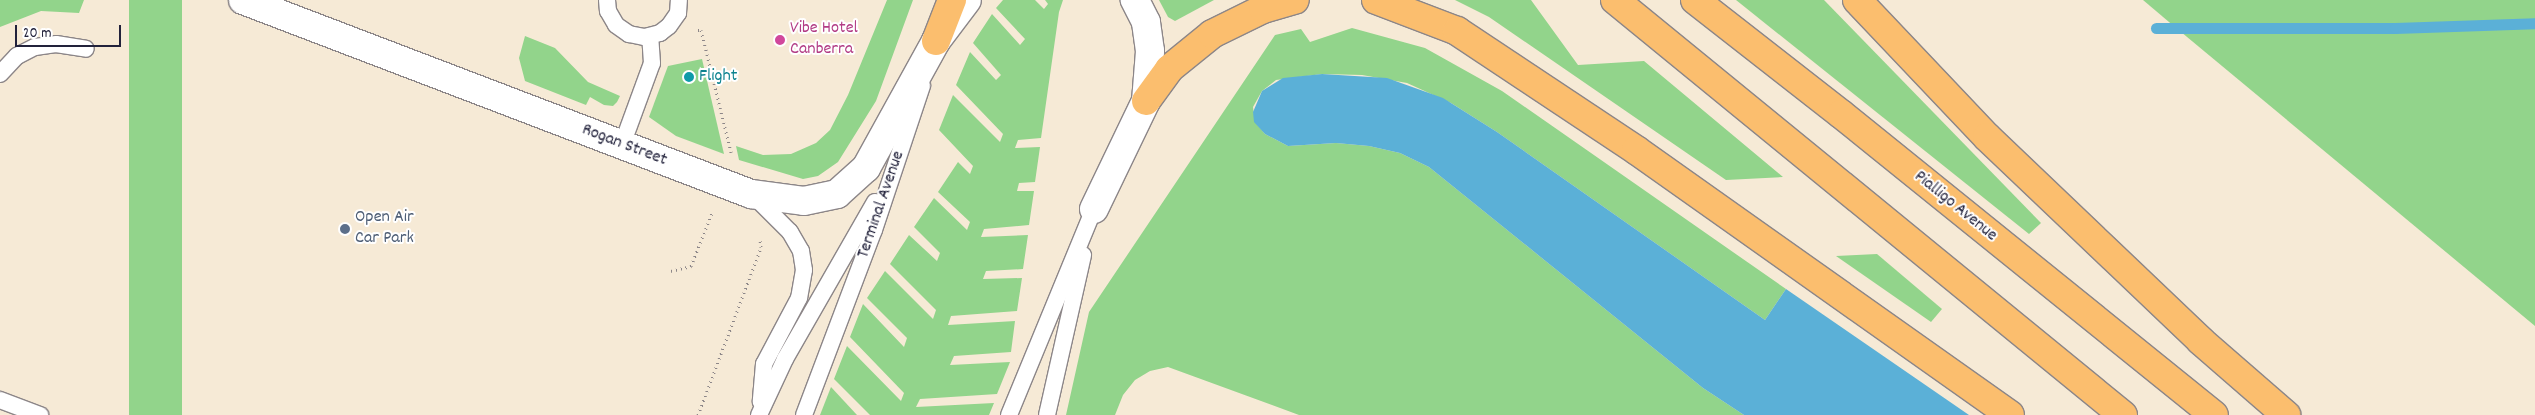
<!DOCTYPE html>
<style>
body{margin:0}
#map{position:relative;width:2535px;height:415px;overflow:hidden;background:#f6ead6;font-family:Dekko,sans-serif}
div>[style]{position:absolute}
.green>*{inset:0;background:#92d48b;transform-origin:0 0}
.water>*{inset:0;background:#5bb0d7}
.stream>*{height:11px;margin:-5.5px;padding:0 5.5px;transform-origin:5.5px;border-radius:5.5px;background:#5bb0d7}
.path>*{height:3px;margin-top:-1.5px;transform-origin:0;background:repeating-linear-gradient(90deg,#8c8688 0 1px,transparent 0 5px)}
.roads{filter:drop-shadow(1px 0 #8c8688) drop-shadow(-1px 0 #8c8688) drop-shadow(0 1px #8c8688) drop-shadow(0 -1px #8c8688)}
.lane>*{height:16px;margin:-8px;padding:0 8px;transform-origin:8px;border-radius:8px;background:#fff}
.street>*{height:28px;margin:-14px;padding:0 14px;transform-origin:14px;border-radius:14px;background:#fff}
.primary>*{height:28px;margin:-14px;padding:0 14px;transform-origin:14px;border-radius:14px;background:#fbbe6e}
.dots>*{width:14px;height:14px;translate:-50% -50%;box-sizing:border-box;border:2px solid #fff;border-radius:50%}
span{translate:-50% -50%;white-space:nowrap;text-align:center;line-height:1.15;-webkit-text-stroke:4px #fff;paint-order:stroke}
.hotel-label{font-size:18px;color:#b23c85}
.left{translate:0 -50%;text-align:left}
.culture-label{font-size:18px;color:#0d838f}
.street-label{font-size:18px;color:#22223b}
.service-label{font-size:18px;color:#4e5e75}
.scale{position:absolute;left:15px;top:25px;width:106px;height:22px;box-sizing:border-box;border:2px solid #22223b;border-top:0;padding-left:6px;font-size:15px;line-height:18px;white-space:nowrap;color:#22223b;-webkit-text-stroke:4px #fff;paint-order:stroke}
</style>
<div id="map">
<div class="green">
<i style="clip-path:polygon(0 0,84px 0,79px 13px,41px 11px,0 27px)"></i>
<i style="left:129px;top:0;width:53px;height:622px"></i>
<i style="clip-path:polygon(887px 0,913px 0,876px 101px,838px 162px,818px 176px,803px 179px,739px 160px,736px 146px,763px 155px,791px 154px,816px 143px,830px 130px,848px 95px)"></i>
<i style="clip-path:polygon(1003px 0,1035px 0,1044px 9px,1048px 4px,1045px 0,1063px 0,1059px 12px,1041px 138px,1018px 140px,1015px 148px,1040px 147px,1035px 182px,1019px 183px,1017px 191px,1034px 191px,1029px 225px,984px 229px,981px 237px,1028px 235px,1023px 269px,986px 271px,983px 279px,1022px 278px,1017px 311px,951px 316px,948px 325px,1015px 321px,1011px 352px,954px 356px,950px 365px,1010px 362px,997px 394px,920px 399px,916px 407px,994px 403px,989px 415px,870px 415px,834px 379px,847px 346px,901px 401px,904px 393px,850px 337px,863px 304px,904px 347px,907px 338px,867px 298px,885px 271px,933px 319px,936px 310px,890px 264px,909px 235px,937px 261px,940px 253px,914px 227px,934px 198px,967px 230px,970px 222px,938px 192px,958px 162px,970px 174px,973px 166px,939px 130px,953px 95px,1000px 142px,1003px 134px,956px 85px,970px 52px,996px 80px,1001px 75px,973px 43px,992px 14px,1020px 45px,1025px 39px,996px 8px)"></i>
<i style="clip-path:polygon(1159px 0,1214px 0,1175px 21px,1168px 17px)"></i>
<i style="clip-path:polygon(1455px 0,1531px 0,1578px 65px,1644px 61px,1783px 177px,1726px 180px,1489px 17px)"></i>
<i style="clip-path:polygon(1736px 0,1824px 0,2041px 223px,2029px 234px)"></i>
<i style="clip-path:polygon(2143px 0,2535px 0,2535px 326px,2169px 22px)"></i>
<i style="clip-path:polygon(1352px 28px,1425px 48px,1502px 91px,1786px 289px,1765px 320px,1497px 132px,1451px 103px,1407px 83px,1362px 75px,1322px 74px,1276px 80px,1262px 91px,1253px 107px,1255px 122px,1265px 134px,1288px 146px,1336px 143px,1369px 146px,1400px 153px,1429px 167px,1703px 388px,1744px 415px,1299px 415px,1168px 367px,1150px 371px,1135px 380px,1123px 395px,1115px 415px,1066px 415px,1089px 312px,1275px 35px,1301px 29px,1310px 42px)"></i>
<i style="clip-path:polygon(525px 36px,555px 48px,588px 82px,620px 96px,617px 102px,613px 106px,604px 105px,590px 97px,586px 105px,525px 81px,519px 58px)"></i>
<i style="clip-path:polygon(702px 59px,724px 154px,676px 136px,649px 117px,668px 66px)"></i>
<i style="clip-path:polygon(1877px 254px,1942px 309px,1931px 322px,1836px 256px)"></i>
<i style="clip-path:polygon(831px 387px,857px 415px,820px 415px)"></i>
</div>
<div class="water">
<i style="clip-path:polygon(1322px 74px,1387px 78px,1443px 98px,1497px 132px,1765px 320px,1786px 289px,1969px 415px,1744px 415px,1703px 388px,1429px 167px,1400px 153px,1369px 146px,1336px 143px,1288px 146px,1265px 134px,1254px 122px,1253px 112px,1262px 91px,1283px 78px)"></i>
</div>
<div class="stream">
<i style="left:2156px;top:28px;width:239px"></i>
<i style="left:2395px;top:28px;width:140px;rotate:-2deg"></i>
</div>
<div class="path">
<i style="left:698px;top:30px;width:3px"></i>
<i style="left:701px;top:30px;width:126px;rotate:76.2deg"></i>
<i style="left:671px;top:271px;width:21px;rotate:-14deg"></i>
<i style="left:691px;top:266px;width:57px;rotate:-68.4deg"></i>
<i style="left:698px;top:415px;width:179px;rotate:-69.4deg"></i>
<i style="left:761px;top:247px;width:7px;rotate:-98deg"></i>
</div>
<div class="roads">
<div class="lane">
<i style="left:607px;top:0;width:11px;rotate:85deg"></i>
<i style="left:608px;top:11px;width:16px;rotate:60deg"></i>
<i style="left:616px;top:25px;width:16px;rotate:35deg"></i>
<i style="left:629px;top:34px;width:16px;rotate:11deg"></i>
<i style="left:645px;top:37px;width:16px;rotate:-15deg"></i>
<i style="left:660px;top:33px;width:11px;rotate:-38deg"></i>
<i style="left:669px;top:26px;width:16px;rotate:-55deg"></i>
<i style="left:678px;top:13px;width:13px;rotate:-86deg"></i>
<i style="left:0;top:74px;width:25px;rotate:-47deg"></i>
<i style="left:17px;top:56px;width:20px;rotate:-27deg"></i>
<i style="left:35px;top:47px;width:21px;rotate:-8deg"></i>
<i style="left:56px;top:44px;width:30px;rotate:9deg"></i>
<i style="left:622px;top:145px;width:87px;rotate:-69.9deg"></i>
<i style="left:652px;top:63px;width:27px;rotate:-94deg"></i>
<i style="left:755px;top:197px;width:49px;rotate:45deg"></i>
<i style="left:790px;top:232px;width:22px;rotate:60deg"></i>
<i style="left:801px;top:251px;width:19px;rotate:81deg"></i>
<i style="left:804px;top:270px;width:28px;rotate:100deg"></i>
<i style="left:799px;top:298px;width:75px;rotate:117.9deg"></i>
<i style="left:764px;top:364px;width:38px;rotate:95deg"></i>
<i style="left:0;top:400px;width:43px;rotate:20.6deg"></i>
<i style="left:759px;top:415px;width:62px;rotate:-65.1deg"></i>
<i style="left:785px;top:359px;width:181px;rotate:-60.2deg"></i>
<i style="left:804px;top:415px;width:198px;rotate:-69.3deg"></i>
<i style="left:874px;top:230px;width:152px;rotate:-71.6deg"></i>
<i style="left:1009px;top:415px;width:223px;rotate:-67.6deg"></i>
<i style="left:1047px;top:415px;width:164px;rotate:-77.3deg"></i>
</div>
<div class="street">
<i style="left:243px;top:0;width:544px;rotate:20.9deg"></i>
<i style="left:751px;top:194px;width:53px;rotate:7.5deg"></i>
<i style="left:804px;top:201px;width:34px;rotate:-12deg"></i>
<i style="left:837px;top:194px;width:39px;rotate:-42deg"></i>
<i style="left:866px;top:168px;width:145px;rotate:-61.1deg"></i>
<i style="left:936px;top:41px;width:51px;rotate:-52.9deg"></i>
<i style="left:1094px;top:209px;width:120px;rotate:-64.3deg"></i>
<i style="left:1146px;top:101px;width:50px;rotate:-85.4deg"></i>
<i style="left:1150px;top:51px;width:29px;rotate:-98deg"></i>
<i style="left:1146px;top:22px;width:25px;rotate:-117deg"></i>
</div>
<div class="primary">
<i style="left:1376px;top:0;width:87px;rotate:20.9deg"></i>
<i style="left:1457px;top:31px;width:215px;rotate:33.6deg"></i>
<i style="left:1636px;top:150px;width:458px;rotate:35.3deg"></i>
<i style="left:1615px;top:0;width:656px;rotate:39.25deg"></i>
<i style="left:1695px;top:0;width:185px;rotate:38deg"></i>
<i style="left:1841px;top:114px;width:479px;rotate:38.9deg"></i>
<i style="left:1857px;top:0;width:189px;rotate:46.5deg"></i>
<i style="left:1987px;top:137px;width:296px;rotate:43.6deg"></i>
<i style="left:2201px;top:341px;width:113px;rotate:41deg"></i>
<i style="left:936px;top:41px;width:44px;rotate:-68.7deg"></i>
<i style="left:1146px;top:101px;width:39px;rotate:-54deg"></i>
<i style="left:1169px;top:69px;width:55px;rotate:-39.1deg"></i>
<i style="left:1212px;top:34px;width:57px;rotate:-26.1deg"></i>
<i style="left:1263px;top:9px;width:33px;rotate:-16deg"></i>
</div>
</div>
<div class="dots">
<i style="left:780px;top:40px;background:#d1479c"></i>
<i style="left:689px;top:77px;background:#0f9aa8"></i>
<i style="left:345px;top:229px;background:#5c6f8a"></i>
</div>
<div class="hotel-label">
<span class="left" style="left:790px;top:40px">Vibe Hotel<br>Canberra</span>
</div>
<div class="culture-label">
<span class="left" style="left:699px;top:77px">Flight</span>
</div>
<div class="street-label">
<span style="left:624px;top:146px;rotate:21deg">Rogan Street</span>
<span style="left:882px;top:205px;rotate:-71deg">Terminal Avenue</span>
<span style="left:1955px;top:207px;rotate:39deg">Pialligo Avenue</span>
</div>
<div class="service-label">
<span class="left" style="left:355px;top:229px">Open Air<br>Car Park</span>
</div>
<div class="scale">20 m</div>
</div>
